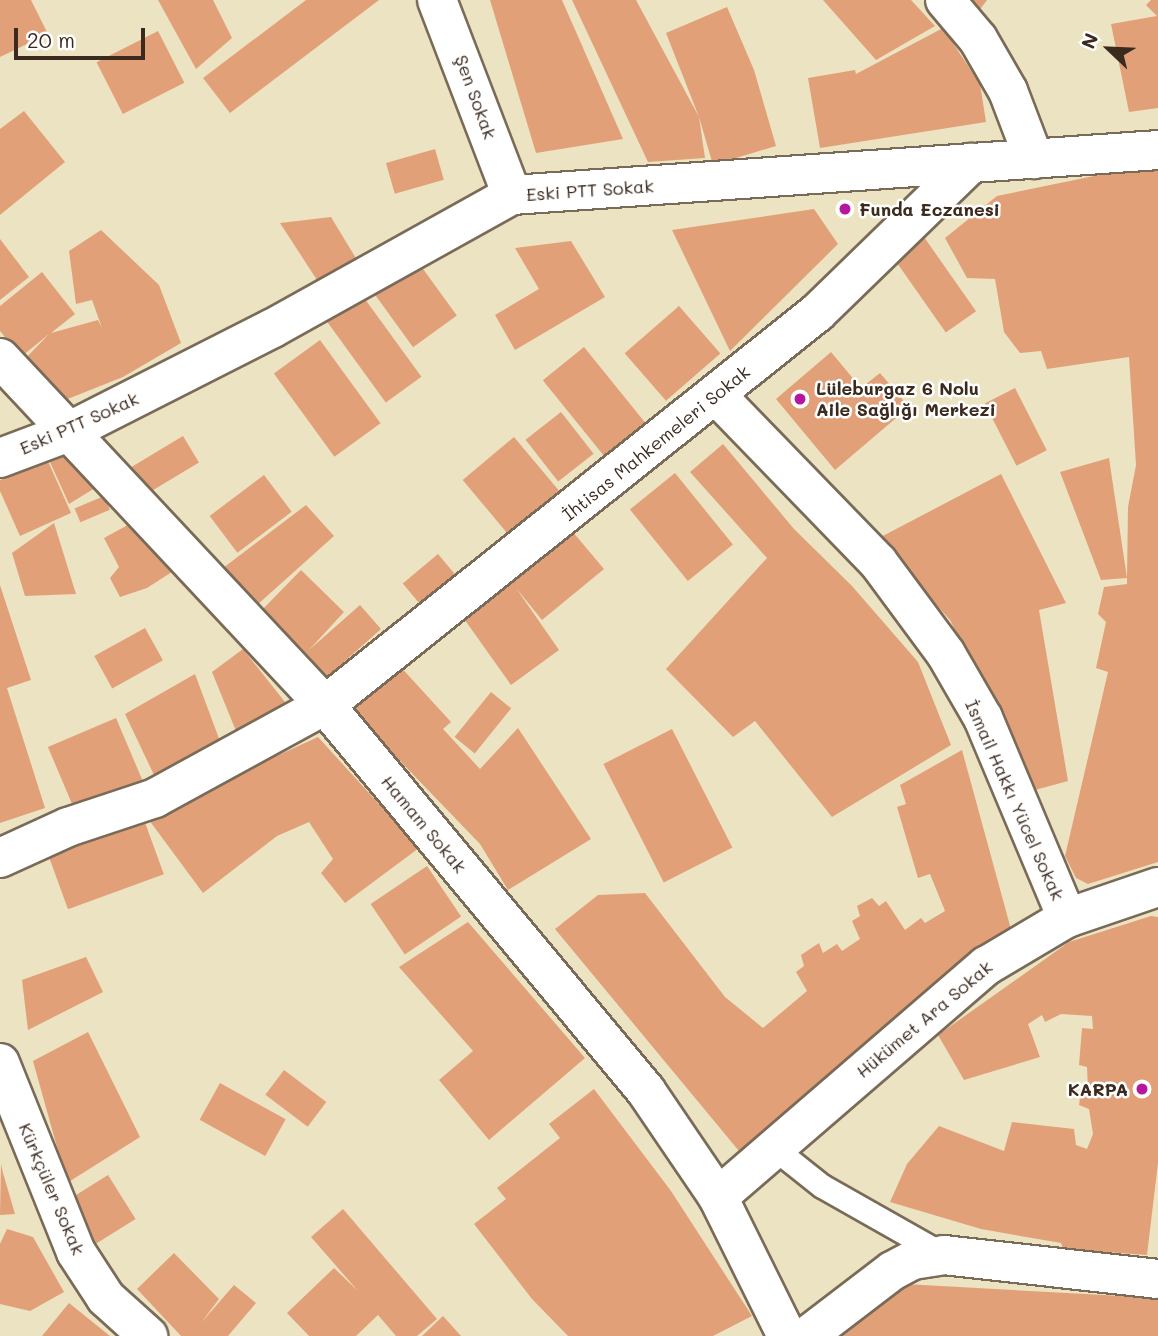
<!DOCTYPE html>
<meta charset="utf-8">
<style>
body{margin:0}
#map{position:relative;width:1158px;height:1336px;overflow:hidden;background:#ece3c3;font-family:Mali,sans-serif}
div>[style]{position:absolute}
.building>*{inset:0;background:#e2a078;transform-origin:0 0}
.roads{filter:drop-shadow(2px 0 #796b58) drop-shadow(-2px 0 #796b58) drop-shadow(0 2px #796b58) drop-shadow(0 -2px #796b58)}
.lane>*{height:23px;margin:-11.5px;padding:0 11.5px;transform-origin:11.5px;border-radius:11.5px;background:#fff}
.street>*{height:38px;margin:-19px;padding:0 19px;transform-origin:19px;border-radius:19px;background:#fff}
.dots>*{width:19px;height:19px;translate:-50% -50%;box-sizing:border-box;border:4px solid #fff;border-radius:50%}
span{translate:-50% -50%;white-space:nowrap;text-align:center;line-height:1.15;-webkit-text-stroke:5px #fff;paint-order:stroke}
.street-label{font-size:18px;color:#3b2a1e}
.poi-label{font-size:18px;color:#3b2a1e;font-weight:700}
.left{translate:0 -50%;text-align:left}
.right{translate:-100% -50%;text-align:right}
.north{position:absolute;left:1074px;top:14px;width:70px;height:70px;-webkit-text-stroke:5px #fff;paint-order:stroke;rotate:293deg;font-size:19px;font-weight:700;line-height:28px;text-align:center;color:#3b2a1e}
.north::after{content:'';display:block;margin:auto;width:24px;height:32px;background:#3b2a1e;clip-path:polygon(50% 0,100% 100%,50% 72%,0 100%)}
.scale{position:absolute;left:14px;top:28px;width:131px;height:32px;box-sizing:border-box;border:4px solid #3b2a1e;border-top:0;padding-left:9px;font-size:21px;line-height:24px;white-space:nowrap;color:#3b2a1e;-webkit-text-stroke:5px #fff;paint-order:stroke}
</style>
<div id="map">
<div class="building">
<i style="clip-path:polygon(0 0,31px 0,48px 34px,0 57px)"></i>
<i style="clip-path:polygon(158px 0,213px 0,232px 38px,196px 69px)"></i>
<i style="clip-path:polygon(306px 0,379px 0,230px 113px,203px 78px)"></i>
<i style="clip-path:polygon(490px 0,562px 0,623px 139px,536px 153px)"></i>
<i style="clip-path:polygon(572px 0,636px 0,699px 117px,666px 33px,727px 7px,754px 70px,776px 146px,713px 165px,699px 117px,705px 158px,648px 162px)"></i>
<i style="clip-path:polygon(823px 0,911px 0,935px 26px,876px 60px)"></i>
<i style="clip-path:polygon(964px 0,987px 0,978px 12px)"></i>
<i style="clip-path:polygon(1151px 0,1158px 0,1158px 108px,1129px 112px,1111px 24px,1157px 16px,1146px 5px)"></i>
<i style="clip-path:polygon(943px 28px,980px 84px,986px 122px,820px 148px,808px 78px,855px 70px,856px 74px)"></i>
<i style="left:158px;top:31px;width:58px;height:69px;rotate:63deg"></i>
<i style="clip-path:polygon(24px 111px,65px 162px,0 215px,0 129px)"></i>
<i style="left:435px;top:149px;width:32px;height:51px;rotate:74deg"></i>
<i style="clip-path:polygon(1158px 159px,1158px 862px,1088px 884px,1076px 878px,1065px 856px,1108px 672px,1096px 668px,1106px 622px,1098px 614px,1104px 587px,1127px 584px,1127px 578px,1101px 580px,1060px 472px,1109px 458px,1127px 578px,1128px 507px,1136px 465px,1129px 357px,1047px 369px,1041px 351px,1020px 353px,1004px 332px,995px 279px,967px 278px,945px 238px,997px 196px,1099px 175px,1095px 162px)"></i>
<i style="clip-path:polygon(814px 209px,838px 244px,730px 351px,672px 230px)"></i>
<i style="clip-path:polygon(331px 217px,357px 260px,317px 280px,280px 223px)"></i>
<i style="left:917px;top:227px;width:103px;height:37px;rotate:55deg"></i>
<i style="clip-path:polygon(101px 230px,159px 285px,181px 343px,123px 377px,55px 404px,25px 359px,49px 334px,21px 357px,0 331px,0 306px,42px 272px,75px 314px,51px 333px,98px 320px,102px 328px,92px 300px,76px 304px,69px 251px)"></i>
<i style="clip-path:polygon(0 239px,29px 277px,0 300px)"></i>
<i style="clip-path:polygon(571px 241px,605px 297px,515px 350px,495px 315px,539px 289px,515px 248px)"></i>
<i style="left:418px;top:262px;width:66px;height:54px;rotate:54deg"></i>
<i style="left:362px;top:295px;width:101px;height:44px;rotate:54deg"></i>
<i style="left:679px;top:306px;width:63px;height:72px;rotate:49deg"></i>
<i style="left:320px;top:340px;width:103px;height:57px;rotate:54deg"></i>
<i style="left:584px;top:347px;width:97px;height:53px;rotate:51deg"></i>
<i style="clip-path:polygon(831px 352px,861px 388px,880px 373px,909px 407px,835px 470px,776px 399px)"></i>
<i style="left:1015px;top:388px;width:70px;height:34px;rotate:63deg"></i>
<i style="left:561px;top:412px;width:53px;height:45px;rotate:52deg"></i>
<i style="left:183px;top:436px;width:31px;height:63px;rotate:59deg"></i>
<i style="left:514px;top:437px;width:71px;height:67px;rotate:50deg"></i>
<i style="clip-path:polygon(723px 444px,794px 529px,852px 586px,918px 662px,951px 745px,832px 817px,755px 721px,733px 737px,666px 669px,767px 558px,690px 472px)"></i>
<i style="clip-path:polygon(70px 453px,95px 488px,69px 504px,50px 462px)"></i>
<i style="clip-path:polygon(47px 459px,71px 513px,20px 536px,0 491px,0 480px)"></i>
<i style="left:675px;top:473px;width:92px;height:58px;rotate:51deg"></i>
<i style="clip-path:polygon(1001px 474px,1066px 603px,1039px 610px,1068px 781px,1035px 790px,950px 620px,877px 539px)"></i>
<i style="left:264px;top:475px;width:46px;height:68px;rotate:53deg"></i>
<i style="left:104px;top:496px;width:15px;height:32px;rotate:67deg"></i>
<i style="clip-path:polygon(306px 505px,334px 536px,257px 605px,223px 568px)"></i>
<i style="clip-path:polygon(135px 521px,178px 568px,147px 588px,120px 597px,110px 578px,119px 567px,104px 538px)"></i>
<i style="clip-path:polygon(54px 523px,76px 594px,25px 596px,12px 553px)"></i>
<i style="clip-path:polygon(572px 531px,604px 569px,542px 620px,516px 588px,559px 650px,511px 685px,462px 616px)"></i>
<i style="left:438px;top:554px;width:30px;height:46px;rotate:50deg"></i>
<i style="clip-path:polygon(301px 570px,344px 612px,309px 650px,360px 605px,381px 629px,326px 678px,261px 611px)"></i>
<i style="clip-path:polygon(0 585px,31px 680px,7px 688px,45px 808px,0 823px)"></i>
<i style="left:145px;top:628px;width:37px;height:58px;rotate:61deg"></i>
<i style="clip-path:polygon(243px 649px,285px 702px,238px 736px,212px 672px)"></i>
<i style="clip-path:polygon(398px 664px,451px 722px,443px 729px,480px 769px,518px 728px,591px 839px,508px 890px,480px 844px,350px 709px)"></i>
<i style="clip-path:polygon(195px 674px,221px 744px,155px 777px,125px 714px)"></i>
<i style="left:491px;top:692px;width:26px;height:58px;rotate:39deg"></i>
<i style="left:116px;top:718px;width:72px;height:74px;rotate:67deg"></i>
<i style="left:672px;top:729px;width:133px;height:77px;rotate:63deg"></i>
<i style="clip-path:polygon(318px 737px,419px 848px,345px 903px,321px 873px,333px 859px,309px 822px,277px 836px,203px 893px,146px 816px)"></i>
<i style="clip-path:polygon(962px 750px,1012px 933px,739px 1151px,555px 929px,598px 895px,645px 893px,725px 997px,763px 1028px,807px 991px,796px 972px,804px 966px,801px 955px,819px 943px,823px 953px,837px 944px,842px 951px,860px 939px,852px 921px,860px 916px,857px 906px,872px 898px,879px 906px,886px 901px,905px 930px,921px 918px,925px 923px,945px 911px,930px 874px,918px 878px,897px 807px,906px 804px,900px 785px)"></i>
<i style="left:143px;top:817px;width:61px;height:102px;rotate:70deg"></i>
<i style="left:427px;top:866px;width:61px;height:68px;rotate:56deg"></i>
<i style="clip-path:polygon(1151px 916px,1158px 917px,1158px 1163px,1147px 1255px,1063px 1249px,1061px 1243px,981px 1229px,890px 1202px,907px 1164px,939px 1126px,1004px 1151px,1012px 1122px,1074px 1129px,1076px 1145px,1087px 1149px,1093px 1134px,1089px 1109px,1079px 1105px,1081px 1091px,1088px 1090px,1087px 1067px,1079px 1065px,1082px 1028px,1093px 1029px,1092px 1016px,1061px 1014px,1045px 1022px,1042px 1015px,1028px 1024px,1040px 1057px,964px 1080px,938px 1035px,1069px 942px)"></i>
<i style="clip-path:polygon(468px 922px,585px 1058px,489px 1140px,439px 1080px,473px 1051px,399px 967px)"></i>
<i style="clip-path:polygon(86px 957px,103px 992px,28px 1030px,22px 980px)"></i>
<i style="clip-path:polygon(88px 1032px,140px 1137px,67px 1183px,33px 1061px)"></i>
<i style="left:284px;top:1070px;width:53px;height:31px;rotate:37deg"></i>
<i style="left:220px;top:1083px;width:75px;height:42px;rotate:29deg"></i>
<i style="clip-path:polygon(594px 1089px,671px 1191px,752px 1316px,713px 1336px,568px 1336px,532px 1299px,474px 1224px,506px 1199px,497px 1188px,560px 1138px,549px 1124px)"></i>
<i style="clip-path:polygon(1px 1164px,3px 1173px,15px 1214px,0 1215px)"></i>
<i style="left:108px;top:1175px;width:52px;height:49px;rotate:58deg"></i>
<i style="clip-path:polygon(343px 1209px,437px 1319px,417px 1336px,396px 1336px,378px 1315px,356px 1336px,309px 1336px,287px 1313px,334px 1268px,358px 1291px,311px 1237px)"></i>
<i style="clip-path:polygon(7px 1229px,33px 1237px,64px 1292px,30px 1311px,0 1304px,0 1244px)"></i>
<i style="clip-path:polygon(174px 1253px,219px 1299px,201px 1323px,234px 1285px,256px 1303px,228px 1336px,181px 1336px,137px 1289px)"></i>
<i style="clip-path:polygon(905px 1284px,1158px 1298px,1158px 1336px,842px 1336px)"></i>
<i style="clip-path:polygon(69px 1303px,110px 1336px,42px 1336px)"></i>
<i style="clip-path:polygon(443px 1316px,461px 1336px,422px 1336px)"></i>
</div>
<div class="roads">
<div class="lane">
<i style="left:774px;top:1148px;width:61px;rotate:38.4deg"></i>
<i style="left:822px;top:1186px;width:138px;rotate:29.5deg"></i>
</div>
<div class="street">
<i style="left:437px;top:0;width:209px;rotate:69deg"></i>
<i style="left:945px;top:0;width:51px;rotate:49.8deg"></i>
<i style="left:978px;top:39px;width:60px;rotate:60deg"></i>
<i style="left:1008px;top:91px;width:73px;rotate:69.1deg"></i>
<i style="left:0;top:358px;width:475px;rotate:46.9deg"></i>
<i style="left:325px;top:705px;width:502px;rotate:50.25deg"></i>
<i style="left:646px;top:1091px;width:128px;rotate:55.8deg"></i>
<i style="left:718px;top:1197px;width:155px;rotate:63.6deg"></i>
<i style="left:717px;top:396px;width:231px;rotate:45.9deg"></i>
<i style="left:878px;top:562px;width:114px;rotate:53.5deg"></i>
<i style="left:946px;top:654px;width:74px;rotate:60deg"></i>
<i style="left:983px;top:718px;width:217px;rotate:67.2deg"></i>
<i style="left:0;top:458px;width:71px;rotate:-20.7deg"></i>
<i style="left:66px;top:433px;width:232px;rotate:-26.9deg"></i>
<i style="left:273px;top:328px;width:274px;rotate:-29.1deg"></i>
<i style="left:512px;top:195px;width:648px;rotate:-3.98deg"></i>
<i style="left:0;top:858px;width:75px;rotate:-24.5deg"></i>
<i style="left:68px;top:827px;width:92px;rotate:-18.4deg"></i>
<i style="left:155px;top:798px;width:194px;rotate:-28.7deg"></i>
<i style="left:325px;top:705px;width:630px;rotate:-38.56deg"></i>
<i style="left:818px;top:312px;width:214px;rotate:-44.2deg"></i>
<i style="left:0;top:1063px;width:204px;rotate:68.1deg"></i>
<i style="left:76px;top:1252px;width:55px;rotate:56.9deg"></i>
<i style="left:106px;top:1298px;width:57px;rotate:42.1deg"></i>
<i style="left:718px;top:1197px;width:354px;rotate:-40.8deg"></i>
<i style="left:986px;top:966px;width:94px;rotate:-30.7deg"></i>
<i style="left:1067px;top:918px;width:96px;rotate:-18.8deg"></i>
<i style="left:807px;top:1336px;width:107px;rotate:-37.4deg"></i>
<i style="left:892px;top:1271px;width:24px;rotate:-28deg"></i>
<i style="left:913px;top:1260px;width:31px;rotate:-9deg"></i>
<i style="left:944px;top:1255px;width:215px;rotate:6.4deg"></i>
</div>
</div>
<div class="dots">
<i style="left:845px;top:209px;background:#b5179e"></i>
<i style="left:800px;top:399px;background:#b5179e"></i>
<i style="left:1142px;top:1089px;background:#b5179e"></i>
</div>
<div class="street-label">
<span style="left:476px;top:97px;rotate:70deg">Şen Sokak</span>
<span style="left:590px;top:190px;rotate:-4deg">Eski PTT Sokak</span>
<span style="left:79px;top:423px;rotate:-24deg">Eski PTT Sokak</span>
<span style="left:656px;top:443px;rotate:-39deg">İhtisas Mahkemeleri Sokak</span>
<span style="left:1015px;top:800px;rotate:66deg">İsmail Hakkı Yücel Sokak</span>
<span style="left:424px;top:824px;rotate:50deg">Hamam Sokak</span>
<span style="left:924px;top:1019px;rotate:-40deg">Hükümet Ara Sokak</span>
<span style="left:52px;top:1189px;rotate:67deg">Kürkçüler Sokak</span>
</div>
<div class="poi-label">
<span class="left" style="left:859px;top:209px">Funda Eczanesi</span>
<span class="left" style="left:816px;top:399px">Lüleburgaz 6 Nolu<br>Aile Sağlığı Merkezi</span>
<span class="right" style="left:1128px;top:1089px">KARPA</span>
</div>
<div class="north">N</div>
<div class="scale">20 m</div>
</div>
